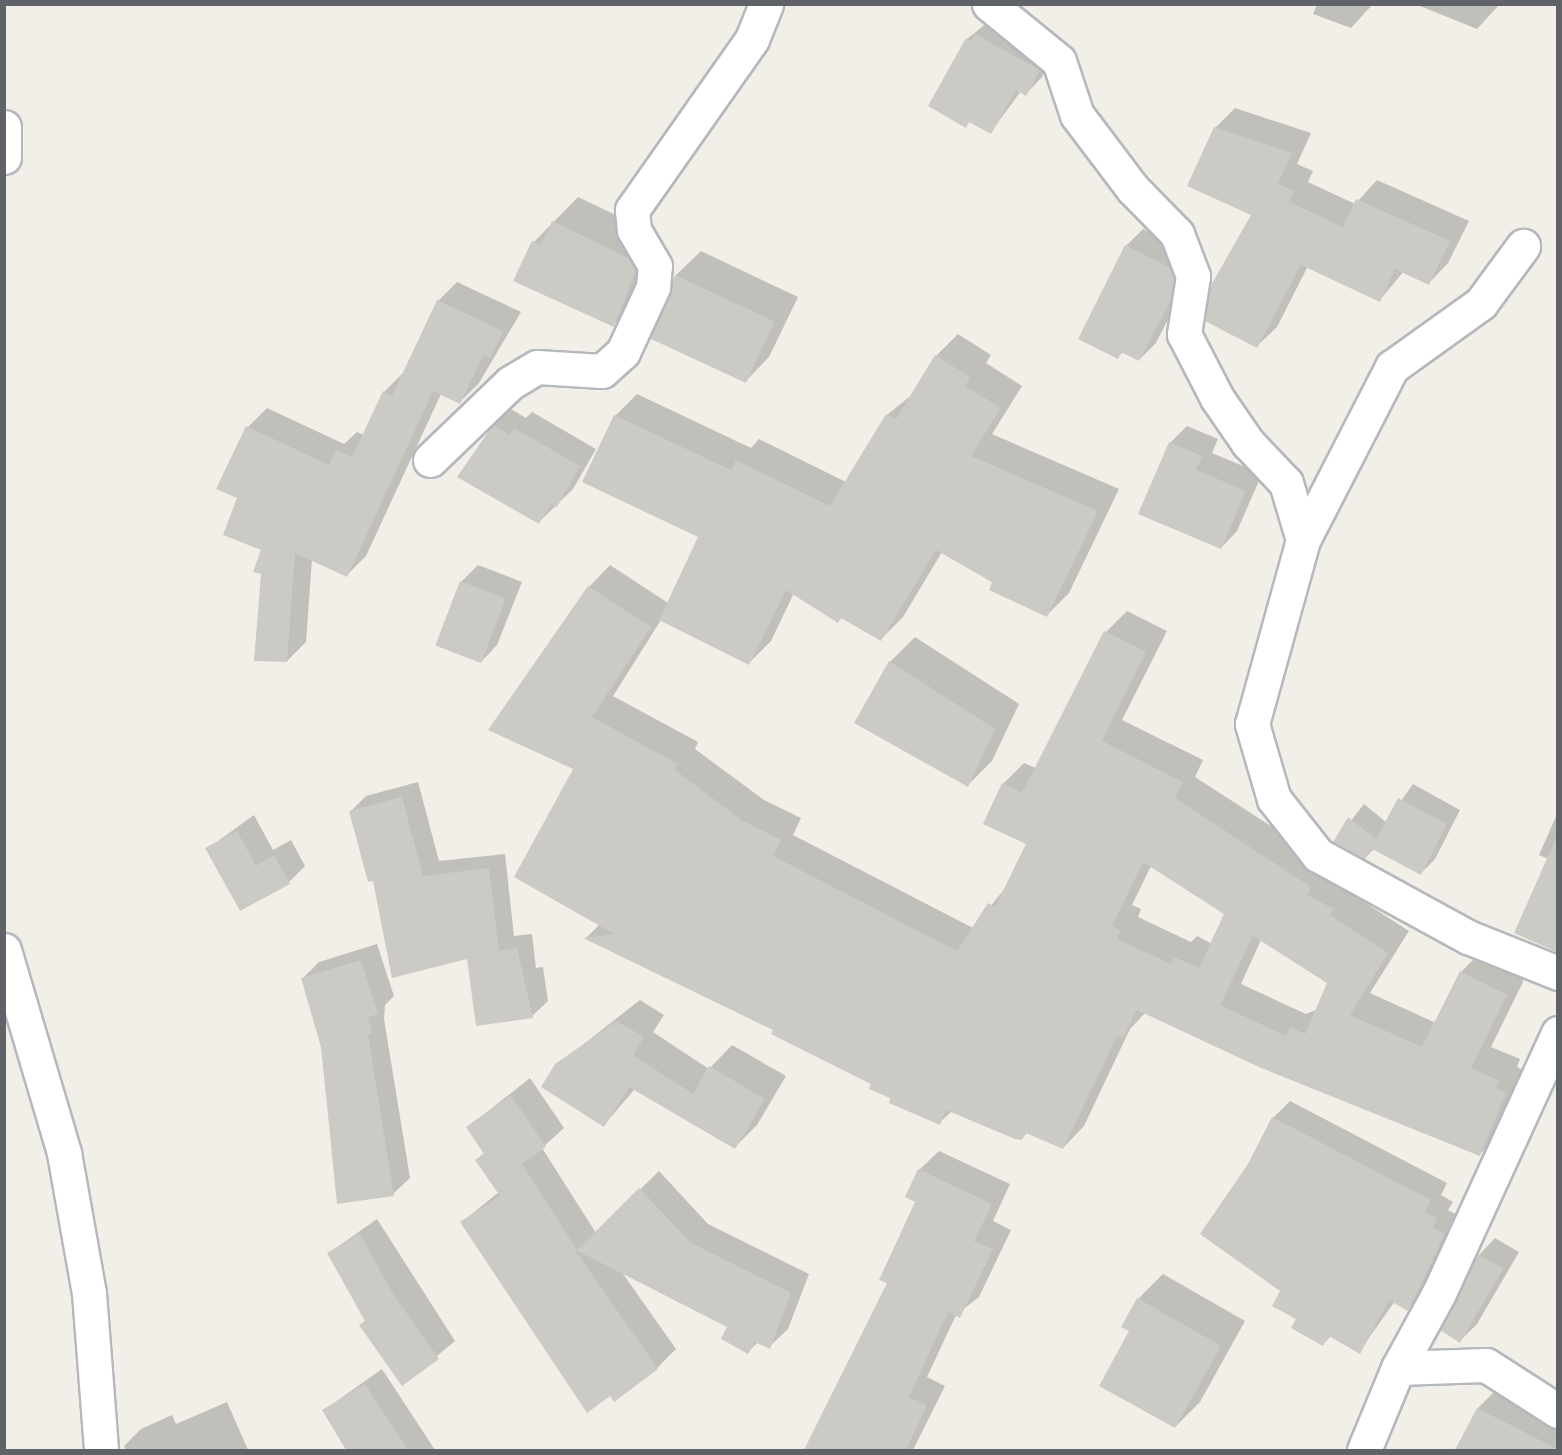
<!DOCTYPE html>
<style>
body{margin:0}
#map{position:relative;width:1562px;height:1455px;overflow:hidden;background:#f1efe8;font-family:"Golos Text",sans-serif}
div>[style]{position:absolute}
.shadow>*{inset:0;background:#0003}
.building>*{inset:0;background:#cccac5;transform-origin:0 0}
.roads{filter:drop-shadow(2px 0 #b5b8bc) drop-shadow(-2px 0 #b5b8bc) drop-shadow(0 2px #b5b8bc) drop-shadow(0 -2px #b5b8bc)}
.minor>*{height:33px;margin:-16.5px;padding:0 16.5px;transform-origin:16.5px;border-radius:16.5px;background:#fff}
span{translate:-50% -50%;white-space:nowrap;text-align:center;line-height:1.15;-webkit-text-stroke:4.5px #fff;paint-order:stroke}
.frame{position:absolute;inset:0;border:6px solid #5f6368;pointer-events:none}
</style>
<div id="map">
<div class="shadow">
<i style="clip-path:polygon(1317px 4px,1373px 4px,1351px 28px,1313px 14px)"></i>
<i style="clip-path:polygon(1415px 4px,1500px 4px,1477px 29px)"></i>
<i style="clip-path:polygon(993px 18px,1056px 53px,1042px 77px,1026px 94px,1021px 91px,991px 132px,970px 121px,966px 126px,967px 39px)"></i>
<i style="clip-path:polygon(1235px 108px,1311px 133px,1297px 164px,1313px 171px,1308px 182px,1355px 204px,1377px 180px,1469px 221px,1448px 263px,1429px 283px,1404px 271px,1380px 300px,1308px 266px,1277px 327px,1257px 346px,1253px 214px,1215px 128px)"></i>
<i style="clip-path:polygon(578px 197px,653px 233px,638px 301px,613px 325px,534px 242px)"></i>
<i style="clip-path:polygon(1143px 229px,1186px 250px,1186px 284px,1156px 343px,1139px 360px,1123px 352px,1117px 357px,1126px 246px)"></i>
<i style="clip-path:polygon(701px 251px,798px 297px,769px 357px,745px 382px,652px 338px,676px 275px)"></i>
<i style="clip-path:polygon(457px 282px,521px 312px,479px 383px,460px 402px,441px 394px,366px 556px,347px 575px,312px 559px,306px 642px,287px 661px,263px 549px,239px 497px,218px 488px,248px 427px,267px 408px,344px 444px,357px 432px,364px 435px,384px 392px,403px 373px,438px 301px)"></i>
<i style="clip-path:polygon(evenodd,958px 334px,991px 355px,986px 363px,1022px 386px,992px 434px,1119px 489px,1069px 593px,1047px 615px,942px 552px,903px 617px,881px 639px,843px 617px,838px 621px,794px 593px,771px 641px,749px 663px,661px 620px,613px 696px,698px 742px,695px 749px,764px 800px,801px 818px,793px 835px,973px 928px,1006px 887px,1028px 843px,1003px 784px,1024px 763px,1036px 768px,1106px 632px,1127px 611px,1167px 631px,1122px 720px,1203px 760px,1195px 777px,1331px 865px,1354px 887px,1350px 893px,1409px 931px,1370px 993px,1436px 1023px,1461px 972px,1482px 951px,1523px 971px,1523px 982px,1491px 1047px,1520px 1059px,1517px 1067px,1526px 1071px,1501px 1133px,1480px 1154px,1146px 1012px,1130px 1029px,1084px 1126px,1063px 1148px,1028px 1132px,1021px 1139px,952px 1111px,939px 1123px,775px 1029px,586px 938px,600px 924px,575px 768px,589px 587px,610px 565px,668px 603px,700px 536px,615px 416px,637px 394px,751px 448px,759px 439px,846px 482px,888px 414px,913px 394px,936px 356px,958px 334px,1151px 866px,1226px 913px,1212px 944px,1197px 936px,1191px 942px,1138px 917px,1141px 909px,1132px 905px,1151px 866px,958px 334px,1261px 940px,1329px 982px,1318px 1009px,1306px 1014px,1241px 984px,1261px 940px)"></i>
<i style="clip-path:polygon(511px 409px,526px 418px,532px 412px,596px 449px,573px 489px,539px 522px,494px 426px)"></i>
<i style="clip-path:polygon(1187px 426px,1218px 439px,1212px 453px,1262px 474px,1237px 531px,1221px 548px,1170px 443px)"></i>
<i style="clip-path:polygon(478px 565px,522px 582px,497px 645px,481px 662px,437px 644px,461px 582px)"></i>
<i style="clip-path:polygon(915px 637px,1019px 704px,992px 761px,968px 785px,856px 722px,890px 662px)"></i>
<i style="clip-path:polygon(418px 782px,439px 861px,505px 854px,514px 936px,532px 934px,536px 968px,543px 967px,548px 1001px,532px 1016px,374px 879px,351px 811px,366px 796px)"></i>
<i style="clip-path:polygon(1413px 784px,1460px 810px,1435px 859px,1421px 873px,1374px 849px,1365px 858px,1335px 841px,1364px 804px,1386px 822px)"></i>
<i style="clip-path:polygon(1558px 812px,1558px 951px,1516px 932px,1549px 859px,1539px 855px)"></i>
<i style="clip-path:polygon(254px 815px,273px 850px,291px 840px,305px 866px,289px 882px,207px 849px)"></i>
<i style="clip-path:polygon(377px 944px,394px 996px,385px 1005px,384px 1019px,410px 1178px,393px 1194px,322px 1047px,302px 979px,319px 962px)"></i>
<i style="clip-path:polygon(640px 1000px,664px 1015px,653px 1032px,709px 1069px,732px 1045px,786px 1076px,757px 1125px,735px 1147px,635px 1089px,604px 1125px,557px 1065px)"></i>
<i style="clip-path:polygon(530px 1078px,564px 1128px,542px 1148px,596px 1233px,659px 1171px,708px 1224px,809px 1274px,788px 1329px,769px 1347px,758px 1342px,748px 1352px,729px 1326px,621px 1271px,676px 1349px,657px 1368px,462px 1222px,499px 1192px,477px 1160px,485px 1152px,468px 1127px)"></i>
<i style="clip-path:polygon(1290px 1101px,1447px 1183px,1441px 1195px,1453px 1202px,1448px 1210px,1461px 1217px,1424px 1292px,1408px 1309px,1395px 1301px,1359px 1352px,1331px 1336px,1323px 1344px,1282px 1291px,1250px 1165px,1273px 1118px)"></i>
<i style="clip-path:polygon(939px 1151px,1010px 1184px,993px 1221px,1011px 1230px,979px 1297px,956px 1315px,927px 1377px,945px 1386px,913px 1450px,806px 1450px,889px 1283px,917px 1201px,919px 1170px)"></i>
<i style="clip-path:polygon(377px 1219px,455px 1341px,403px 1384px,361px 1325px,366px 1320px,329px 1253px)"></i>
<i style="clip-path:polygon(1495px 1238px,1519px 1252px,1477px 1324px,1460px 1341px,1479px 1255px)"></i>
<i style="clip-path:polygon(1163px 1274px,1245px 1321px,1200px 1402px,1175px 1427px,1131px 1331px,1138px 1299px)"></i>
<i style="clip-path:polygon(382px 1369px,435px 1450px,351px 1450px,324px 1410px)"></i>
<i style="clip-path:polygon(1494px 1392px,1558px 1424px,1558px 1450px,1456px 1450px,1478px 1408px)"></i>
<i style="clip-path:polygon(227px 1402px,248px 1450px,126px 1450px,124px 1446px,141px 1429px,172px 1415px,176px 1424px)"></i>
</div>
<div class="building">
<i style="clip-path:polygon(975px 34px,1040px 70px,1026px 96px,1016px 90px,991px 134px,969px 122px,966px 128px,928px 106px,966px 38px,971px 41px)"></i>
<i style="clip-path:polygon(1214px 127px,1292px 153px,1278px 184px,1294px 191px,1289px 202px,1343px 227px,1356px 199px,1450px 241px,1429px 285px,1395px 269px,1380px 302px,1301px 265px,1257px 348px,1205px 321px,1210px 287px,1251px 215px,1187px 186px)"></i>
<i style="clip-path:polygon(552px 221px,628px 258px,636px 270px,614px 327px,513px 281px,532px 241px,541px 245px)"></i>
<i style="clip-path:polygon(1125px 245px,1169px 267px,1174px 278px,1170px 302px,1139px 361px,1121px 352px,1118px 359px,1078px 339px)"></i>
<i style="left:675px;top:275px;width:110px;height:68px;rotate:25deg"></i>
<i style="clip-path:polygon(437px 300px,503px 331px,490px 358px,483px 355px,460px 404px,433px 391px,347px 577px,295px 553px,287px 662px,254px 661px,261px 574px,253px 572px,261px 550px,223px 535px,237px 498px,216px 489px,246px 426px,329px 465px,336px 450px,352px 457px,383px 391px,392px 396px)"></i>
<i style="clip-path:polygon(935px 355px,970px 377px,965px 386px,1001px 408px,971px 456px,1098px 511px,1047px 617px,989px 590px,992px 582px,936px 550px,881px 641px,841px 618px,838px 623px,786px 590px,749px 665px,659px 620px,698px 537px,582px 482px,614px 415px,731px 470px,736px 460px,830px 506px,886px 414px,896px 419px)"></i>
<i style="clip-path:polygon(493px 425px,510px 435px,514px 428px,580px 466px,557px 507px,551px 504px,539px 524px,457px 477px)"></i>
<i style="clip-path:polygon(1169px 442px,1202px 456px,1196px 470px,1246px 491px,1221px 549px,1138px 514px)"></i>
<i style="left:460px;top:581px;width:49px;height:69px;rotate:21deg"></i>
<i style="clip-path:polygon(evenodd,588px 586px,651px 627px,592px 717px,678px 764px,675px 770px,743px 821px,781px 840px,773px 856px,957px 951px,988px 903px,995px 907px,1026px 844px,983px 824px,1002px 783px,1022px 793px,1104px 631px,1146px 652px,1102px 741px,1183px 782px,1175px 798px,1311px 887px,1307px 895px,1334px 909px,1330px 915px,1388px 953px,1350px 1015px,1422px 1047px,1460px 971px,1507px 995px,1471px 1068px,1500px 1081px,1496px 1088px,1506px 1093px,1480px 1156px,1259px 1067px,1137px 1010px,1123px 1038px,1117px 1036px,1063px 1149px,1026px 1133px,1022px 1140px,1015px 1139px,946px 1110px,940px 1125px,889px 1103px,890px 1098px,869px 1089px,871px 1084px,771px 1034px,773px 1030px,583px 938px,614px 934px,514px 877px,573px 769px,488px 730px,588px 586px,1143px 862px,1224px 914px,1199px 968px,1174px 957px,1171px 964px,1117px 939px,1121px 931px,1112px 926px,1143px 862px,588px 586px,1253px 936px,1327px 983px,1305px 1034px,1290px 1027px,1286px 1036px,1220px 1005px,1253px 936px)"></i>
<i style="clip-path:polygon(889px 661px,995px 729px,968px 787px,854px 723px)"></i>
<i style="clip-path:polygon(402px 797px,423px 876px,489px 868px,499px 951px,517px 948px,533px 1018px,476px 1026px,467px 959px,392px 978px,373px 881px,368px 882px,349px 811px)"></i>
<i style="clip-path:polygon(1398px 798px,1447px 824px,1421px 875px,1372px 849px,1365px 859px,1333px 842px,1348px 817px,1376px 839px)"></i>
<i style="clip-path:polygon(237px 831px,256px 866px,274px 855px,290px 884px,240px 911px,205px 848px)"></i>
<i style="clip-path:polygon(1557px 836px,1557px 952px,1514px 933px)"></i>
<i style="clip-path:polygon(361px 960px,378px 1014px,368px 1017px,372px 1033px,368px 1035px,394px 1196px,337px 1204px,321px 1047px,301px 978px)"></i>
<i style="clip-path:polygon(617px 1021px,644px 1037px,633px 1055px,693px 1094px,709px 1066px,765px 1099px,735px 1149px,629px 1087px,604px 1127px,541px 1087px,555px 1064px)"></i>
<i style="clip-path:polygon(511px 1095px,546px 1147px,522px 1164px,577px 1250px,639px 1188px,690px 1242px,791px 1293px,770px 1349px,755px 1342px,748px 1354px,721px 1339px,727px 1327px,574px 1249px,658px 1369px,614px 1402px,610px 1396px,587px 1413px,460px 1222px,500px 1196px,475px 1160px,484px 1154px,466px 1127px)"></i>
<i style="clip-path:polygon(1272px 1117px,1431px 1200px,1425px 1212px,1437px 1218px,1433px 1227px,1445px 1234px,1408px 1311px,1389px 1300px,1360px 1354px,1329px 1336px,1323px 1346px,1291px 1328px,1296px 1319px,1272px 1306px,1280px 1291px,1200px 1234px,1248px 1164px)"></i>
<i style="clip-path:polygon(918px 1169px,992px 1204px,974px 1241px,993px 1249px,960px 1318px,948px 1312px,909px 1397px,927px 1405px,906px 1450px,804px 1450px,887px 1283px,879px 1280px,915px 1202px,905px 1197px)"></i>
<i style="clip-path:polygon(360px 1234px,393px 1294px,439px 1359px,402px 1386px,359px 1325px,365px 1321px,327px 1253px)"></i>
<i style="clip-path:polygon(1478px 1254px,1503px 1269px,1460px 1343px,1440px 1330px)"></i>
<i style="clip-path:polygon(1137px 1298px,1221px 1346px,1175px 1428px,1099px 1386px,1129px 1331px,1121px 1327px)"></i>
<i style="clip-path:polygon(365px 1384px,408px 1450px,346px 1450px,322px 1410px)"></i>
<i style="clip-path:polygon(1477px 1408px,1557px 1449px,1557px 1450px,1455px 1450px)"></i>
</div>
<div class="roads">
<div class="minor">
<i style="left:989px;top:4px;width:90px;rotate:39.2deg"></i>
<i style="left:1059px;top:61px;width:57px;rotate:71.6deg"></i>
<i style="left:1077px;top:115px;width:93px;rotate:52.9deg"></i>
<i style="left:1133px;top:189px;width:63px;rotate:45.6deg"></i>
<i style="left:1177px;top:234px;width:45px;rotate:69.1deg"></i>
<i style="left:1193px;top:276px;width:59px;rotate:98.8deg"></i>
<i style="left:1184px;top:334px;width:72px;rotate:62.7deg"></i>
<i style="left:1217px;top:398px;width:55px;rotate:55.4deg"></i>
<i style="left:1248px;top:443px;width:55px;rotate:46.5deg"></i>
<i style="left:1286px;top:483px;width:59px;rotate:73.4deg"></i>
<i style="left:1303px;top:540px;width:191px;rotate:105.5deg"></i>
<i style="left:1252px;top:724px;width:78px;rotate:73.7deg"></i>
<i style="left:1274px;top:799px;width:71px;rotate:51.8deg"></i>
<i style="left:1318px;top:855px;width:171px;rotate:28.7deg"></i>
<i style="left:1468px;top:937px;width:97px;rotate:21.8deg"></i>
<i style="left:4px;top:127px;width:30px;rotate:90deg"></i>
<i style="left:430px;top:460px;width:111px;rotate:-43.9deg"></i>
<i style="left:510px;top:383px;width:31px;rotate:-31deg"></i>
<i style="left:537px;top:367px;width:65px;rotate:3.5deg"></i>
<i style="left:602px;top:371px;width:28px;rotate:-42deg"></i>
<i style="left:623px;top:352px;width:72px;rotate:-65.2deg"></i>
<i style="left:653px;top:287px;width:21px;rotate:-85deg"></i>
<i style="left:655px;top:266px;width:42px;rotate:-120.3deg"></i>
<i style="left:634px;top:230px;width:20px;rotate:-96deg"></i>
<i style="left:632px;top:210px;width:209px;rotate:-54.9deg"></i>
<i style="left:752px;top:39px;width:38px;rotate:-68deg"></i>
<i style="left:1303px;top:540px;width:195px;rotate:-62.8deg"></i>
<i style="left:1392px;top:367px;width:110px;rotate:-35.7deg"></i>
<i style="left:1481px;top:303px;width:71px;rotate:-53.6deg"></i>
<i style="left:4px;top:950px;width:212px;rotate:73.5deg"></i>
<i style="left:64px;top:1153px;width:142px;rotate:79.9deg"></i>
<i style="left:89px;top:1293px;width:157px;rotate:85.6deg"></i>
<i style="left:1558px;top:1033px;width:286px;rotate:114.6deg"></i>
<i style="left:1439px;top:1293px;width:85px;rotate:118.7deg"></i>
<i style="left:1398px;top:1368px;width:88px;rotate:-2deg"></i>
<i style="left:1486px;top:1365px;width:85px;rotate:32.6deg"></i>
<i style="left:1364px;top:1450px;width:89px;rotate:-67.5deg"></i>
</div>
</div>
<div class="frame"></div>
</div>
